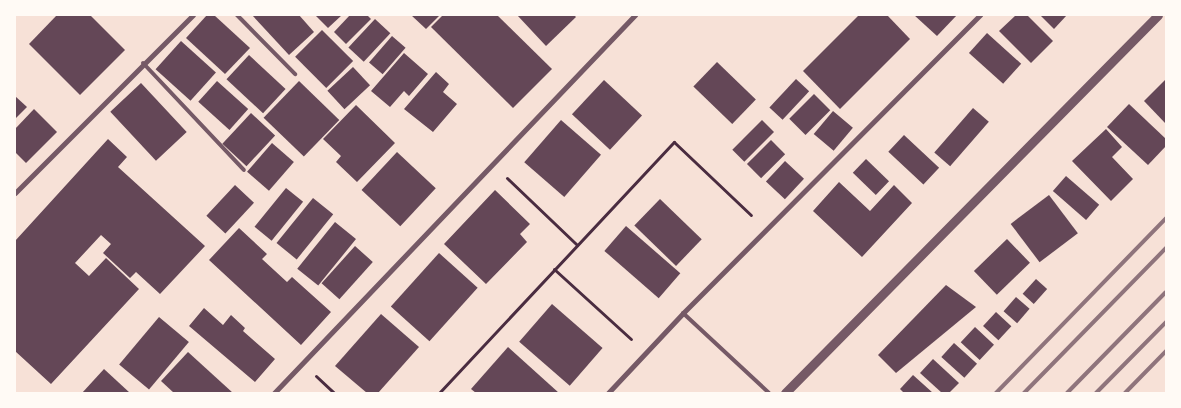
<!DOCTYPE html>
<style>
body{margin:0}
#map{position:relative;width:1181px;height:408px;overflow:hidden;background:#f7e1d7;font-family:"Source Sans 3",sans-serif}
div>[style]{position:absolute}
.building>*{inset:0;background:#644757;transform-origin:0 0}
.path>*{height:3px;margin:-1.5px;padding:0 1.5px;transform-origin:1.5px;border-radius:1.5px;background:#4a2c40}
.service>*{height:4px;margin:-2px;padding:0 2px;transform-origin:2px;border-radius:2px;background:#755966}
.minor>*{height:5px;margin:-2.5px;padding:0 2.5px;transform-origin:2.5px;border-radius:2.5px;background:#755966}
.tertiary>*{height:9px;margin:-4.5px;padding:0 4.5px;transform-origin:4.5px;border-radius:4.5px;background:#755966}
.rail>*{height:4px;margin:-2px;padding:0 2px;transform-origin:2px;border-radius:2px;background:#8f747c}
span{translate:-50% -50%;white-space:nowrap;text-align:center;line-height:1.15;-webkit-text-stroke:4.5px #fffaf5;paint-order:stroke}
.frame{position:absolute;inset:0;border:16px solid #fffaf5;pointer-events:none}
</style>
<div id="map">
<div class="building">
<i style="clip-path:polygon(57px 15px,90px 15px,125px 50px,80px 95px,29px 44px)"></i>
<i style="clip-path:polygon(207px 15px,214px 15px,250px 48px,225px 74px,186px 38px)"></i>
<i style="clip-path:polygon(252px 15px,299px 15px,314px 32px,289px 55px)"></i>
<i style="clip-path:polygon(315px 15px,342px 15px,328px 28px)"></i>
<i style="clip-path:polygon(350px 15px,367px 15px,371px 19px,346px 44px,334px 32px)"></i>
<i style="clip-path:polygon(411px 15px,440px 15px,426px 29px)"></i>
<i style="clip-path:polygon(443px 15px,497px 15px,552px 69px,513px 108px,431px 27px)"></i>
<i style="clip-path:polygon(517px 15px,574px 15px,576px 17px,546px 46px)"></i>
<i style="clip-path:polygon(859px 15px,887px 15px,910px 39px,840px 109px,803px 71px)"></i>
<i style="clip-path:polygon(914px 15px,957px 15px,937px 36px)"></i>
<i style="clip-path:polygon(1016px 15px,1027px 15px,1053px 41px,1031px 63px,999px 31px)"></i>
<i style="clip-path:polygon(1040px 15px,1067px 15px,1054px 29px)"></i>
<i style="left:375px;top:19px;width:21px;height:39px;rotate:43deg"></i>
<i style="left:322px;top:30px;width:44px;height:38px;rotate:45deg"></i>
<i style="left:987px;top:33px;width:46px;height:27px;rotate:42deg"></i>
<i style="left:392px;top:36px;width:18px;height:35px;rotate:41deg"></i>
<i style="left:181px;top:41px;width:47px;height:38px;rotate:42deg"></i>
<i style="clip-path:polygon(404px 53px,428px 74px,409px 96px,404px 91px,390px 107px,371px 91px)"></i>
<i style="left:249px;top:55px;width:50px;height:33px;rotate:43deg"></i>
<i style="left:717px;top:62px;width:54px;height:34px;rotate:44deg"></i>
<i style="left:353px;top:67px;width:25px;height:35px;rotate:47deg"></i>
<i style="clip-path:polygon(436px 72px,449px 84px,443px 92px,457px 104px,433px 132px,404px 109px)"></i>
<i style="left:796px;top:79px;width:18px;height:39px;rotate:43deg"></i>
<i style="clip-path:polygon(1166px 79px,1166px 124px,1144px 101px)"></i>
<i style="left:604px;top:80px;width:52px;height:47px;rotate:43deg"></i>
<i style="left:217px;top:81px;width:42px;height:28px;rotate:42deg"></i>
<i style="left:299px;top:81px;width:56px;height:51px;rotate:44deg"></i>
<i style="left:141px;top:83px;width:67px;height:42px;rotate:47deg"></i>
<i style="left:814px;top:94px;width:23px;height:35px;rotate:45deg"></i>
<i style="clip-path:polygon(15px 96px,27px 107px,15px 119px)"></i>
<i style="clip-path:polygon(1129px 104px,1166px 139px,1166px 146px,1148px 165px,1107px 127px)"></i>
<i style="clip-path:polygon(356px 105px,395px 143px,357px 182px,336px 162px,341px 156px,323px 139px)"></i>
<i style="left:973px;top:108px;width:21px;height:59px;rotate:41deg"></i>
<i style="clip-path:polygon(34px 109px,57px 132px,26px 163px,15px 152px,15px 129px)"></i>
<i style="left:833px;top:111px;width:26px;height:30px;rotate:40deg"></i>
<i style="left:251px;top:113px;width:33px;height:42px;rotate:43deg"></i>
<i style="left:561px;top:120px;width:53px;height:56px;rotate:41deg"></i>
<i style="left:762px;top:120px;width:17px;height:42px;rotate:45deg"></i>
<i style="clip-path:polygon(1106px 129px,1122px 147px,1112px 157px,1133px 179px,1111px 201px,1072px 161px)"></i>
<i style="left:904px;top:135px;width:48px;height:23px;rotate:43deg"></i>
<i style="clip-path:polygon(108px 139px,127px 157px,118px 167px,205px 246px,160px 294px,136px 272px,130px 278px,103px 253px,111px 244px,101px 235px,75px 263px,89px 276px,106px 258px,139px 289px,51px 384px,15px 351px,15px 241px)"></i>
<i style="left:771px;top:140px;width:20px;height:34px;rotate:45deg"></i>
<i style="left:272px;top:143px;width:29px;height:38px;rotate:41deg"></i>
<i style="left:397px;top:152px;width:53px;height:52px;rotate:43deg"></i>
<i style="left:866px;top:159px;width:32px;height:19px;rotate:44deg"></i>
<i style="left:785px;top:161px;width:26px;height:28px;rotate:43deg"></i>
<i style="left:1066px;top:176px;width:44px;height:20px;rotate:41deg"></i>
<i style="clip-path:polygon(839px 182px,870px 211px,894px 185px,912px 203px,862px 257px,813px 211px)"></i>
<i style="left:235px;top:185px;width:26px;height:42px;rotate:43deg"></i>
<i style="left:286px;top:188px;width:22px;height:50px;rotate:39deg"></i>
<i style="clip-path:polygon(495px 190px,530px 224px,520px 234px,527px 242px,486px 284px,444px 244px)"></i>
<i style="left:1049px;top:195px;width:48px;height:48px;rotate:53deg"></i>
<i style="left:313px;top:198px;width:26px;height:58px;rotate:39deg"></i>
<i style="left:660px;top:199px;width:58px;height:37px;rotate:44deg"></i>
<i style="left:335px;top:222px;width:27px;height:60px;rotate:39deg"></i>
<i style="left:626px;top:226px;width:72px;height:33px;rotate:41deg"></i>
<i style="clip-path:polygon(239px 228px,267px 254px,262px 259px,287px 282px,292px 277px,331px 312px,301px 345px,209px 260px)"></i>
<i style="left:1007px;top:239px;width:33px;height:46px;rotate:46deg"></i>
<i style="left:355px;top:246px;width:24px;height:50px;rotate:42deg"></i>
<i style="left:439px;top:253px;width:52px;height:72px;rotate:42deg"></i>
<i style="left:1036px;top:279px;width:15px;height:20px;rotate:42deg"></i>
<i style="clip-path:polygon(946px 285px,976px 307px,896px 373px,878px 355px)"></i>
<i style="left:1016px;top:297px;width:18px;height:19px;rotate:41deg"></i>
<i style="left:552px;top:304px;width:67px;height:50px;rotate:41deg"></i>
<i style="clip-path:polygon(204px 308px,223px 325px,231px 315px,245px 328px,243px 331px,275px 359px,255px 382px,189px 326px)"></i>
<i style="left:996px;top:312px;width:21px;height:19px;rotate:43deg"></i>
<i style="clip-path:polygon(381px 314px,419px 347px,378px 393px,367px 393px,335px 366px)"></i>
<i style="left:159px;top:317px;width:39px;height:62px;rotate:40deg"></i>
<i style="left:975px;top:327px;width:26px;height:21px;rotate:43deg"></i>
<i style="left:954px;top:343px;width:31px;height:19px;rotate:42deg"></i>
<i style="clip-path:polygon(508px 347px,559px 393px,476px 393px,471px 389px)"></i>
<i style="clip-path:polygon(188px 352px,233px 393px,174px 393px,161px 381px)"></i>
<i style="clip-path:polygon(933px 359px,959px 383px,949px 393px,942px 393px,920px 373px)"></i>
<i style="clip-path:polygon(104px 369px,130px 393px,82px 393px)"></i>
<i style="clip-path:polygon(913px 375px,933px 393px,904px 393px,900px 389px)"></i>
</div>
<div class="path">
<i style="left:507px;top:178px;width:97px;rotate:43.7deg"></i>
<i style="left:554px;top:269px;width:104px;rotate:42.3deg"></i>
<i style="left:316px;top:376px;width:25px;rotate:43deg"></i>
<i style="left:439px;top:393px;width:344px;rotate:-46.9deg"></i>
<i style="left:674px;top:142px;width:106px;rotate:43.5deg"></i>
</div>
<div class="service">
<i style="left:237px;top:15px;width:83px;rotate:45.5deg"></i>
<i style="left:143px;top:63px;width:147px;rotate:46.7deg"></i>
<i style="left:683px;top:313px;width:117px;rotate:42.9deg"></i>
</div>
<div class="minor">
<i style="left:15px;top:193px;width:252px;rotate:-45deg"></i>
<i style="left:274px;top:393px;width:523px;rotate:-46.32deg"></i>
<i style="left:608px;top:393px;width:110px;rotate:-46.8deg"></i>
<i style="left:683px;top:313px;width:421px;rotate:-45.1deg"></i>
</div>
<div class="tertiary">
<i style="left:785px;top:393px;width:531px;rotate:-45.38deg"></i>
</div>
<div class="rail">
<i style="left:996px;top:393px;width:244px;rotate:-45.8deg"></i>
<i style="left:1024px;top:393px;width:203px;rotate:-45.6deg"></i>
<i style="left:1067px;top:393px;width:141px;rotate:-45.6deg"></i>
<i style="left:1096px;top:393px;width:100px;rotate:-45.4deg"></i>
<i style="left:1125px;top:393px;width:59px;rotate:-45.7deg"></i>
</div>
<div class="frame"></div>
</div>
